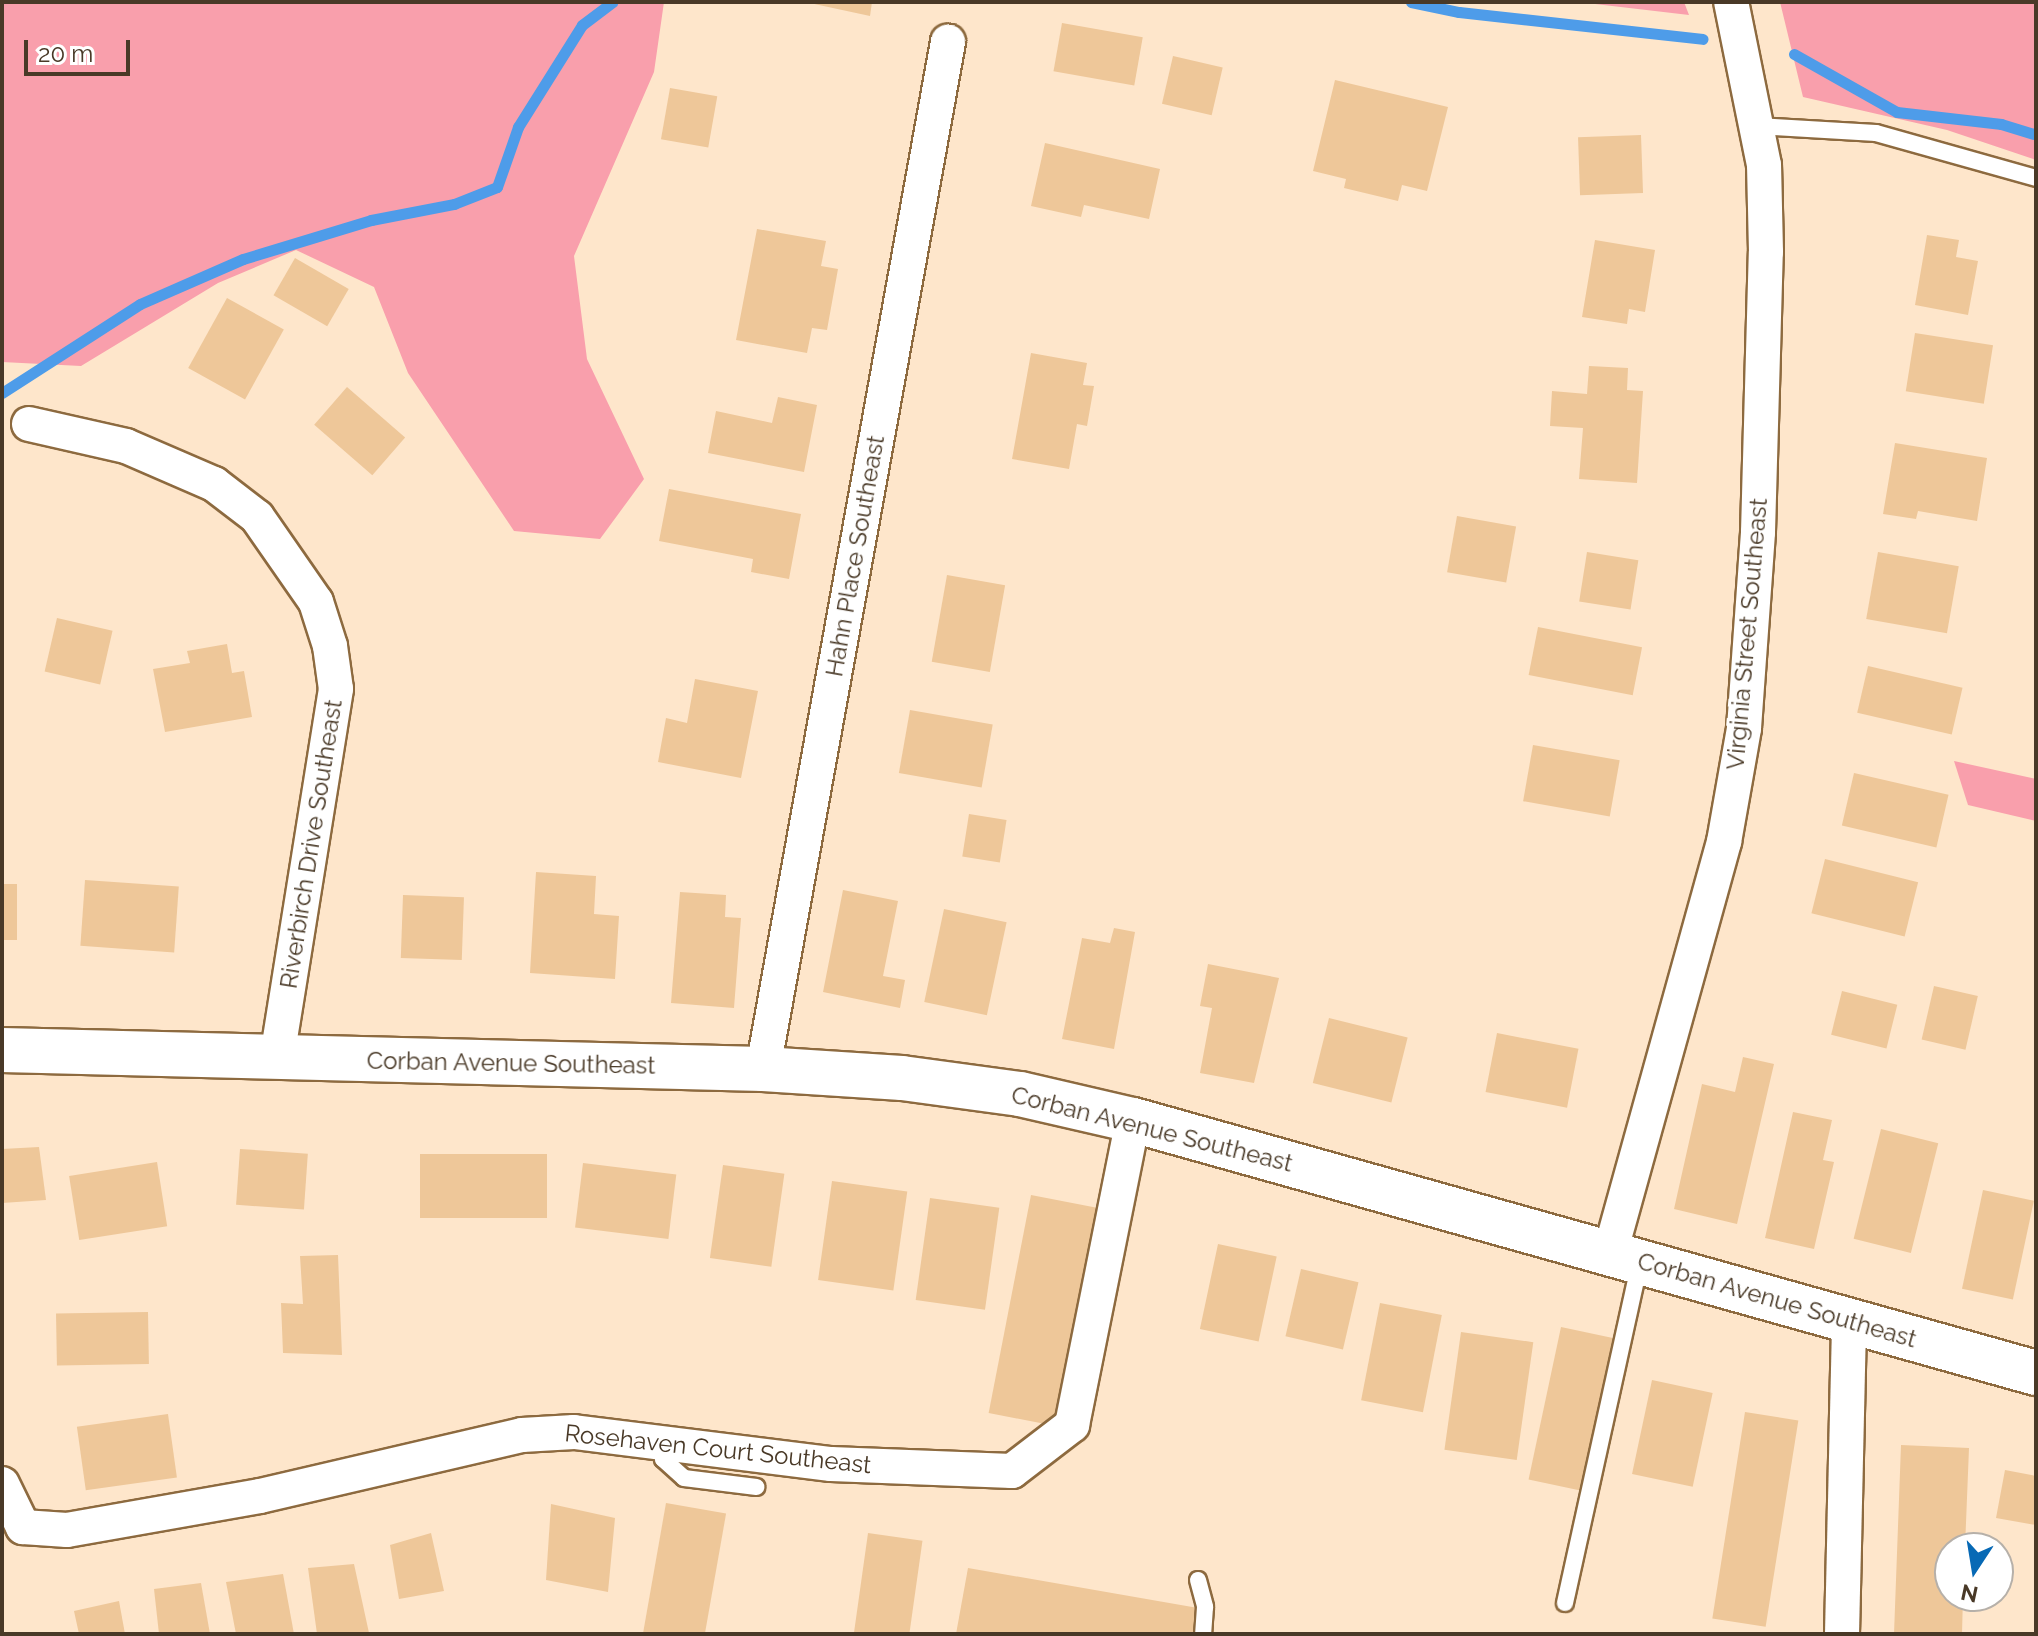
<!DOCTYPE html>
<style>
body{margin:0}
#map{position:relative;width:2038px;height:1636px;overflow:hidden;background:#fee6cb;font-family:Raleway,sans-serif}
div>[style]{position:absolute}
.green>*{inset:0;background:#f99fac}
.stream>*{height:11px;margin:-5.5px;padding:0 5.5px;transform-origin:5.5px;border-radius:5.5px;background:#4e9ce9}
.building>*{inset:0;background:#eec799;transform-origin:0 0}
.roads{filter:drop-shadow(2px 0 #8d6a3f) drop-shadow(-2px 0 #8d6a3f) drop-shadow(0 2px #8d6a3f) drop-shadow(0 -2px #8d6a3f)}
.service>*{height:16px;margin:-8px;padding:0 8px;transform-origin:8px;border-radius:8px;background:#fff}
.minor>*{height:34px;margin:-17px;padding:0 17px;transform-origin:17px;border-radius:17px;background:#fff}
.secondary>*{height:44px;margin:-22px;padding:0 22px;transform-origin:22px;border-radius:22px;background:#fff}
span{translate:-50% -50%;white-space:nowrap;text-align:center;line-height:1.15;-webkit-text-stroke:6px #fff;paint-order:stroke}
.street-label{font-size:24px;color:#493927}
.frame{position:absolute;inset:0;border:4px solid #493927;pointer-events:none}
.north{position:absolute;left:1934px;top:1532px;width:80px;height:80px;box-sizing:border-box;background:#fff;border:2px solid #b6b0a9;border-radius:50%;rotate:192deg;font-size:22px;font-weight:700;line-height:32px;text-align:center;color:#493927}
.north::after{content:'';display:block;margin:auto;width:28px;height:36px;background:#0769b5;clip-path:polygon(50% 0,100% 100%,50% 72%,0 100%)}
.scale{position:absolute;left:24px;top:40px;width:106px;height:36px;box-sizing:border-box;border:4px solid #493927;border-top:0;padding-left:10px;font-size:24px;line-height:28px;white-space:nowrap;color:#493927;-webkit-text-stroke:6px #fff;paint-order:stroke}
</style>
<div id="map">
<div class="green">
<i style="clip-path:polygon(2px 2px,664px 2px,654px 72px,574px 256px,587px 359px,644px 479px,600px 539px,514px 531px,408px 373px,374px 287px,296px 250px,218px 283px,81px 366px,2px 362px)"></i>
<i style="clip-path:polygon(1578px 2px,1684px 2px,1689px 15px)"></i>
<i style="clip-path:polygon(1780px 2px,2036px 2px,2036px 160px,1947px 130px,1803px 97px)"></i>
<i style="clip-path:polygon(1954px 761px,2036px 779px,2036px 821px,1968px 805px)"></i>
</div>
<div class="stream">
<i style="left:1411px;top:2px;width:49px;rotate:11.8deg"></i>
<i style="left:1459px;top:12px;width:245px;rotate:6.3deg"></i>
<i style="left:1794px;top:54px;width:118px;rotate:29.4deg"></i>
<i style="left:1897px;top:112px;width:105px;rotate:6.6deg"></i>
<i style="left:2001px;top:124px;width:37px;rotate:17deg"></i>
<i style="left:2px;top:393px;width:164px;rotate:-32.8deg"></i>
<i style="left:140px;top:304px;width:112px;rotate:-23.6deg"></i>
<i style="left:243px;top:259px;width:134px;rotate:-16.9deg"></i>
<i style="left:371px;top:220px;width:85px;rotate:-10.9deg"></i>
<i style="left:454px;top:204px;width:46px;rotate:-21.6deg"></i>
<i style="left:497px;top:187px;width:64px;rotate:-70.7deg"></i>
<i style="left:518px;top:127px;width:120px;rotate:-57.9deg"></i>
<i style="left:582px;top:25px;width:38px;rotate:-37deg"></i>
</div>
<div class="building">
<i style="clip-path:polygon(805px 2px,872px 2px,870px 16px)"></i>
<i style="left:1062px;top:23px;width:82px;height:49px;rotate:10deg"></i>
<i style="left:1173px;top:56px;width:51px;height:49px;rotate:13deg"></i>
<i style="clip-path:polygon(1335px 80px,1448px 107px,1427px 191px,1402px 185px,1398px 201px,1344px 188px,1346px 179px,1313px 171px)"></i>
<i style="left:670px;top:88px;width:48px;height:52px;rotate:10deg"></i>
<i style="left:1641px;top:135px;width:58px;height:63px;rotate:88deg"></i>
<i style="clip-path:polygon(1045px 143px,1160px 169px,1149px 219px,1084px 205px,1081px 217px,1031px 206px)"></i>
<i style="clip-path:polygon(757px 229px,826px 241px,821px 266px,838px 269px,827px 330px,812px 328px,807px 353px,736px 340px)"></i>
<i style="clip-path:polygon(1927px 235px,1959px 240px,1956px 257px,1978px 261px,1968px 315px,1915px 305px)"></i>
<i style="clip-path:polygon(1595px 240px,1655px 250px,1645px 312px,1629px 309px,1627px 324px,1582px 317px)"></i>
<i style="left:295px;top:258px;width:62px;height:43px;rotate:30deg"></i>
<i style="left:227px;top:298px;width:65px;height:80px;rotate:29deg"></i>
<i style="left:1915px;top:333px;width:79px;height:59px;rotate:9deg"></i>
<i style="clip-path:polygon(1031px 353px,1087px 363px,1083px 385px,1094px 386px,1087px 426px,1077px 424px,1069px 469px,1012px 459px)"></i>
<i style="clip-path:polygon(1589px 366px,1628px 368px,1627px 390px,1643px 391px,1637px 483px,1579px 479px,1583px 428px,1550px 426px,1552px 391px,1587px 394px)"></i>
<i style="left:347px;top:387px;width:77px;height:50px;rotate:41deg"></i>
<i style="clip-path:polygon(778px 397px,817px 405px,804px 472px,708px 453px,716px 411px,772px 423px)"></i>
<i style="clip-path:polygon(1895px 443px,1987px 458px,1977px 521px,1918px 511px,1916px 519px,1883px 514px)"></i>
<i style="clip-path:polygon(669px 489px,801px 514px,789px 579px,751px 572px,753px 559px,659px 541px)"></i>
<i style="left:1457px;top:516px;width:60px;height:57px;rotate:10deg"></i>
<i style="left:1587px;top:552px;width:52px;height:50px;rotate:9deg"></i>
<i style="left:1878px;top:552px;width:82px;height:68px;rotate:10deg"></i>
<i style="left:947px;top:575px;width:59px;height:88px;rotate:10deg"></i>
<i style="left:57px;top:618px;width:57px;height:55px;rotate:13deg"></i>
<i style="left:1538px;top:627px;width:106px;height:49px;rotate:11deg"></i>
<i style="clip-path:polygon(227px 644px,232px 673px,244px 671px,252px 717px,165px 732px,153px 669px,190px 663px,187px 651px)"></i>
<i style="left:1868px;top:666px;width:97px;height:48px;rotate:13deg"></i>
<i style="clip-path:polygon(695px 679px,758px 691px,741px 778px,658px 762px,666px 718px,687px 723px)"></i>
<i style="left:910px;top:710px;width:84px;height:64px;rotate:10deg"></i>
<i style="left:1533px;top:745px;width:88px;height:57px;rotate:10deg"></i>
<i style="left:1854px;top:773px;width:97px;height:54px;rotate:13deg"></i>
<i style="left:969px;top:814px;width:38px;height:43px;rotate:9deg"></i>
<i style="left:1825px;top:859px;width:96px;height:56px;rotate:14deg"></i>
<i style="clip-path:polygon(536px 872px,596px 876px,594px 914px,619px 916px,615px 979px,530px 973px)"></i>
<i style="left:85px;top:880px;width:94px;height:66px;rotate:4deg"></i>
<i style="left:2px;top:884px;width:15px;height:56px"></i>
<i style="clip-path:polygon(843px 890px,898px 901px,883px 976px,905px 980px,900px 1008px,823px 992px)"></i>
<i style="clip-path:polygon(680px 892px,726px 895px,725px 917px,741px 918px,734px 1008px,671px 1003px)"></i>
<i style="left:403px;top:895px;width:61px;height:63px;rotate:2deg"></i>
<i style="left:944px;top:909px;width:64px;height:95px;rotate:12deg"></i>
<i style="clip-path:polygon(1114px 928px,1135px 932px,1114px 1049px,1062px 1039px,1082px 938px,1110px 943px)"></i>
<i style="clip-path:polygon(1208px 964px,1279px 978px,1254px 1083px,1200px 1073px,1212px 1008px,1200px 1006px)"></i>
<i style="left:1934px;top:986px;width:45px;height:55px;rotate:13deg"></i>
<i style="left:1842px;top:991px;width:57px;height:45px;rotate:14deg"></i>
<i style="left:1329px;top:1018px;width:81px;height:67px;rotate:14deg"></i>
<i style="left:1497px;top:1033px;width:83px;height:60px;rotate:11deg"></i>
<i style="clip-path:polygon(1743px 1057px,1774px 1064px,1737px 1224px,1674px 1209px,1702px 1084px,1735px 1092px)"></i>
<i style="clip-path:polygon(1793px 1112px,1832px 1120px,1823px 1160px,1834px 1162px,1814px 1249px,1765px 1238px)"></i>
<i style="left:1881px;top:1129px;width:59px;height:113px;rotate:14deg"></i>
<i style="clip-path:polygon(39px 1147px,46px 1200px,2px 1203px,2px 1149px)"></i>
<i style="left:240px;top:1149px;width:68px;height:56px;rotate:4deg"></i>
<i style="left:420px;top:1154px;width:127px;height:64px"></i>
<i style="left:157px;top:1162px;width:65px;height:89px;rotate:81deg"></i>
<i style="left:583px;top:1163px;width:94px;height:65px;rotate:7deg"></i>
<i style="left:723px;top:1165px;width:62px;height:94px;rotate:8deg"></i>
<i style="left:832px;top:1181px;width:76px;height:100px;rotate:8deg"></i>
<i style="left:1983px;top:1190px;width:52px;height:101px;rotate:12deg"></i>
<i style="left:1031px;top:1195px;width:67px;height:222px;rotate:11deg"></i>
<i style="left:930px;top:1198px;width:70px;height:103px;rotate:8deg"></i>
<i style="left:1218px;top:1244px;width:60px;height:87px;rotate:12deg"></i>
<i style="clip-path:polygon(338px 1255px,342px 1355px,283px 1353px,281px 1303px,303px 1304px,300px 1256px)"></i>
<i style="left:1301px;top:1269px;width:59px;height:69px;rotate:13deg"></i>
<i style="left:1380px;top:1303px;width:63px;height:99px;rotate:11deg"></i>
<i style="left:148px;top:1312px;width:52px;height:92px;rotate:89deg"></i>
<i style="left:1561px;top:1327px;width:53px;height:156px;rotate:12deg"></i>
<i style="left:1461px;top:1332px;width:73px;height:119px;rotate:8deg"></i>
<i style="left:1652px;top:1380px;width:62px;height:96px;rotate:12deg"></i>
<i style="left:1745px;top:1412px;width:54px;height:209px;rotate:9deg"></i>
<i style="left:168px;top:1414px;width:64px;height:92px;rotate:82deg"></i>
<i style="clip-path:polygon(1901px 1445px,1969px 1448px,1965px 1548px,1950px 1548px,1950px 1596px,1963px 1596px,1962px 1634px,1894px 1634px)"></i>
<i style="clip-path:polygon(2005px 1470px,2036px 1476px,2036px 1525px,1996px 1518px)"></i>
<i style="left:666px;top:1503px;width:61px;height:132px;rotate:10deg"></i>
<i style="clip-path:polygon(551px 1504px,615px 1518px,608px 1592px,546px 1580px)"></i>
<i style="clip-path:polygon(431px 1533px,444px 1591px,399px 1599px,390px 1545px)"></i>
<i style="left:868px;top:1533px;width:55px;height:102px;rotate:8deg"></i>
<i style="clip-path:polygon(354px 1564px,369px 1633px,317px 1634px,308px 1568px)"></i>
<i style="clip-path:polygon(968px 1568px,1198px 1608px,1194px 1634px,956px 1634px)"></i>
<i style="clip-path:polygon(283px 1574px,294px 1634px,236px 1634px,226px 1582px)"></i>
<i style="clip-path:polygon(201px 1583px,210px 1634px,159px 1634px,154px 1589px)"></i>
<i style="clip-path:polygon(119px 1601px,125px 1634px,79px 1634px,74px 1611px)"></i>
</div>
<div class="roads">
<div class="service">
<i style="left:1757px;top:126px;width:119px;rotate:3.4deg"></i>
<i style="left:1876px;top:133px;width:166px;rotate:15.7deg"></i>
<i style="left:663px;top:1443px;width:16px;rotate:90deg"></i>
<i style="left:663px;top:1459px;width:28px;rotate:42deg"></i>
<i style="left:684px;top:1478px;width:73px;rotate:7.1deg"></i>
<i style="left:1198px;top:1580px;width:28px;rotate:75deg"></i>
<i style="left:1205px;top:1607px;width:27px;rotate:94deg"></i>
<i style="left:1565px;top:1603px;width:348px;rotate:-77.6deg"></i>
</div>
<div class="minor">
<i style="left:29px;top:424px;width:99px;rotate:12.8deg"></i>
<i style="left:126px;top:446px;width:96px;rotate:23.4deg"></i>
<i style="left:214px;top:484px;width:54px;rotate:37.5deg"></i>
<i style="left:257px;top:517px;width:103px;rotate:55.2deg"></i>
<i style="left:316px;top:602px;width:46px;rotate:72.3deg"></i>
<i style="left:330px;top:646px;width:43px;rotate:82.1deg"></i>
<i style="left:336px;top:689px;width:373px;rotate:99.1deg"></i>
<i style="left:763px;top:1069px;width:1044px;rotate:-79.79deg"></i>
<i style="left:1610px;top:1253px;width:427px;rotate:-74.5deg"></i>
<i style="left:1724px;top:842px;width:116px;rotate:-80deg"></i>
<i style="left:1744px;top:728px;width:196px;rotate:-85.9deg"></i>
<i style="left:1758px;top:532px;width:280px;rotate:-88.4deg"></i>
<i style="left:1766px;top:252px;width:87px;rotate:-91.3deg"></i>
<i style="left:1764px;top:165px;width:166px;rotate:-101.4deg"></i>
<i style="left:2px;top:1484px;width:48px;rotate:64deg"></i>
<i style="left:23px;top:1527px;width:44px;rotate:3.9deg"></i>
<i style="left:67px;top:1530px;width:196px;rotate:-10deg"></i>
<i style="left:260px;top:1496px;width:269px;rotate:-13.1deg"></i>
<i style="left:522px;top:1435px;width:52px;rotate:-3.3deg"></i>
<i style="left:574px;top:1432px;width:259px;rotate:7.1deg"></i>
<i style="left:831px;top:1464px;width:181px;rotate:2.2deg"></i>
<i style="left:1012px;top:1471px;width:76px;rotate:-37.5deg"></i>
<i style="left:1072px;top:1425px;width:311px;rotate:-78.7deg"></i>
<i style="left:1842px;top:1634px;width:314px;rotate:-88.7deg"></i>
</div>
<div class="secondary">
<i style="left:2px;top:1050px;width:761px;rotate:1.43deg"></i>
<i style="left:763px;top:1069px;width:139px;rotate:3.7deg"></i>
<i style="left:902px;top:1078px;width:119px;rotate:7.7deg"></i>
<i style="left:1020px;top:1094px;width:116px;rotate:13deg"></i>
<i style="left:1133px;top:1120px;width:938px;rotate:15.65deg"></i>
</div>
</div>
<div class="street-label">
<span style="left:855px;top:556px;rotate:-80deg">Hahn Place Southeast</span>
<span style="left:1747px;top:634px;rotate:-85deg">Virginia Street Southeast</span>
<span style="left:311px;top:844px;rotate:-81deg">Riverbirch Drive Southeast</span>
<span style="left:511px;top:1063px;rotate:1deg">Corban Avenue Southeast</span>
<span style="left:1152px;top:1129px;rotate:14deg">Corban Avenue Southeast</span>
<span style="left:1777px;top:1300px;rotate:16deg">Corban Avenue Southeast</span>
<span style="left:718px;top:1449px;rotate:6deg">Rosehaven Court Southeast</span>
</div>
<div class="frame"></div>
<div class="north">N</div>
<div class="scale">20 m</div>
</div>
